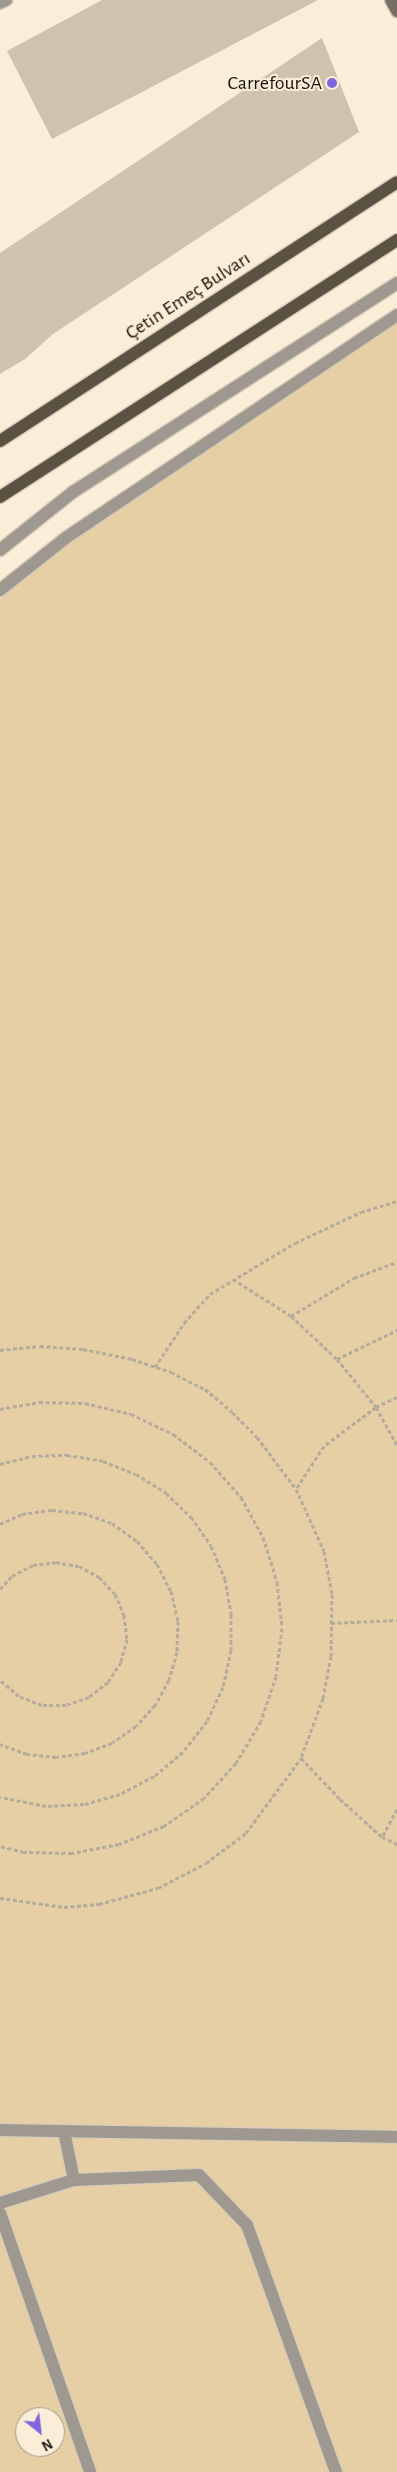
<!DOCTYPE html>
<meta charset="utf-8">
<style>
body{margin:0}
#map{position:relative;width:397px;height:2472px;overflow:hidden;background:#fbeed8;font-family:"Alegreya Sans",sans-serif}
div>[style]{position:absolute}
.green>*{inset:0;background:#e6cea5}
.building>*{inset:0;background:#cfc3ae}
.path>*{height:3px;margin-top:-1.5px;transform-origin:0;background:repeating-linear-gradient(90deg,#b6ac9b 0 4px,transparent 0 6.5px)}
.roads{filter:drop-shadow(1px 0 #d7cbb7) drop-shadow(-1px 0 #d7cbb7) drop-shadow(0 1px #d7cbb7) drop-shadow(0 -1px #d7cbb7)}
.lane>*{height:12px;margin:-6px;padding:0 6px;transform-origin:6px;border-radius:6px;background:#9e9890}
.street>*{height:12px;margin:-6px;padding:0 6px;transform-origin:6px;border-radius:6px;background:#9e9890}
.secondary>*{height:12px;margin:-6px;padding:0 6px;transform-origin:6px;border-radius:6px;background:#776f62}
.primary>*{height:12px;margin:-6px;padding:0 6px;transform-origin:6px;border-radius:6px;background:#5b5243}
.dots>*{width:14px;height:14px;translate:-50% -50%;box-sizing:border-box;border:2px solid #fbeed8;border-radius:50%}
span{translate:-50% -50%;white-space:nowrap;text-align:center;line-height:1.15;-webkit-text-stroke:4px #fbeed8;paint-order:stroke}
.poi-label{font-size:20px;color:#17130c}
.right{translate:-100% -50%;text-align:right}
.street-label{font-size:20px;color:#17130c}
.north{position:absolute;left:15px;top:2407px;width:50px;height:50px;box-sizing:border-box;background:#fbeed8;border:1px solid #a09686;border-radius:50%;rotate:151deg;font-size:14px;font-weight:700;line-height:20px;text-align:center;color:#17130c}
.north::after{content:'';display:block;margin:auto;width:18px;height:22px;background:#8164df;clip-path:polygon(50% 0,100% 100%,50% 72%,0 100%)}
</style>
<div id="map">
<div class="green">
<i style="clip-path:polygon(evenodd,397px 315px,397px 2472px,0 2472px,0 590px,397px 315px,25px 2417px,55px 2417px,55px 2447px,25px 2447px,25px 2417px)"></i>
</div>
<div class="building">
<i style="clip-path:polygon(102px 0,318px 0,52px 139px,7px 51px)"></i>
<i style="clip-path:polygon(322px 38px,359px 132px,53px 334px,25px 359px,0 374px,0 253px)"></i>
</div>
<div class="path">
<i style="left:233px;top:1279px;width:69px;rotate:32.5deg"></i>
<i style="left:291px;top:1316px;width:63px;rotate:43.1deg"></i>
<i style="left:337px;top:1359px;width:62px;rotate:50.9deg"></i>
<i style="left:376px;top:1407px;width:65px;rotate:143.1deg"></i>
<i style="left:324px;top:1446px;width:51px;rotate:123.1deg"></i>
<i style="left:296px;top:1489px;width:68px;rotate:65.7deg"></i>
<i style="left:324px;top:1551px;width:44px;rotate:79.5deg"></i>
<i style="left:332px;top:1594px;width:62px;rotate:90.9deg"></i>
<i style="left:331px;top:1656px;width:43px;rotate:100.8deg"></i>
<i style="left:323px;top:1698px;width:64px;rotate:110.1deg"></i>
<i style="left:301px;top:1758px;width:57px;rotate:46.4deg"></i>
<i style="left:340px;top:1799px;width:57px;rotate:42.1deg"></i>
<i style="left:291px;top:1316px;width:74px;rotate:-31.1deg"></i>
<i style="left:354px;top:1278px;width:46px;rotate:-20.4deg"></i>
<i style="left:0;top:1350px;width:40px;rotate:-5.7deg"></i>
<i style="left:40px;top:1346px;width:43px;rotate:4deg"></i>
<i style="left:83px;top:1349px;width:50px;rotate:11.5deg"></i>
<i style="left:132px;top:1359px;width:41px;rotate:18.4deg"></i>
<i style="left:171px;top:1372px;width:38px;rotate:27deg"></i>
<i style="left:205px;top:1389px;width:35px;rotate:40deg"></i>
<i style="left:232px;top:1412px;width:35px;rotate:45deg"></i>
<i style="left:257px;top:1437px;width:65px;rotate:53.1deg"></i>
<i style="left:337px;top:1359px;width:67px;rotate:-25.8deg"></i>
<i style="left:155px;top:1367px;width:53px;rotate:-56.6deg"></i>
<i style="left:184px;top:1323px;width:39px;rotate:-48deg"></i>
<i style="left:210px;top:1294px;width:99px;rotate:-31deg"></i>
<i style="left:295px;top:1243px;width:73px;rotate:-25.2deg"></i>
<i style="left:361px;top:1212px;width:38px;rotate:-17deg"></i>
<i style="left:397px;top:1397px;width:23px;rotate:155deg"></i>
<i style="left:376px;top:1407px;width:43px;rotate:61.1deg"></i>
<i style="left:0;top:1409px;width:40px;rotate:-10deg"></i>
<i style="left:39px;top:1402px;width:46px;rotate:1.2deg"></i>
<i style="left:85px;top:1403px;width:47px;rotate:13.4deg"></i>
<i style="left:131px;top:1414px;width:47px;rotate:25.5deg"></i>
<i style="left:173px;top:1434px;width:46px;rotate:37.1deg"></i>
<i style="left:210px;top:1462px;width:47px;rotate:48.5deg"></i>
<i style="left:241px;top:1497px;width:46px;rotate:61.2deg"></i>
<i style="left:263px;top:1537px;width:47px;rotate:72.7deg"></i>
<i style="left:277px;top:1582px;width:46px;rotate:83.8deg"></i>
<i style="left:282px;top:1628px;width:48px;rotate:97.1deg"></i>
<i style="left:276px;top:1676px;width:47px;rotate:108.4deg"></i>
<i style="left:261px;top:1721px;width:49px;rotate:120.8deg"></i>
<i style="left:236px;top:1763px;width:47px;rotate:132.4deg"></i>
<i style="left:204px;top:1798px;width:49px;rotate:145deg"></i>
<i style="left:164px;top:1826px;width:48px;rotate:158.2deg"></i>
<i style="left:119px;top:1844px;width:48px;rotate:169.2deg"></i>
<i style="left:72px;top:1853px;width:48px;rotate:-178.8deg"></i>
<i style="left:24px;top:1852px;width:25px;rotate:-166deg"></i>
<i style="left:0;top:1464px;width:33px;rotate:-14deg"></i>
<i style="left:32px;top:1456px;width:35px;rotate:-2deg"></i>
<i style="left:67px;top:1455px;width:36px;rotate:9deg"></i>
<i style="left:103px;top:1461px;width:35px;rotate:22deg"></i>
<i style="left:136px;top:1474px;width:36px;rotate:32deg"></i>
<i style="left:166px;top:1493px;width:35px;rotate:44deg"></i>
<i style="left:191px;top:1517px;width:35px;rotate:55deg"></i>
<i style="left:211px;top:1546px;width:36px;rotate:67deg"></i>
<i style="left:225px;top:1579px;width:36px;rotate:80deg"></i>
<i style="left:231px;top:1614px;width:36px;rotate:90deg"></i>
<i style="left:231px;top:1650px;width:38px;rotate:102deg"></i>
<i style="left:223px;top:1687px;width:38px;rotate:115deg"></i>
<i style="left:207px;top:1721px;width:39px;rotate:128deg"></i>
<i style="left:183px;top:1752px;width:38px;rotate:140deg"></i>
<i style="left:154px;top:1776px;width:38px;rotate:152deg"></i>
<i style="left:120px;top:1794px;width:37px;rotate:164deg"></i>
<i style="left:84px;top:1804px;width:38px;rotate:177deg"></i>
<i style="left:46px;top:1806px;width:47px;rotate:-168.9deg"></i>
<i style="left:0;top:1524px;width:24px;rotate:-24deg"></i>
<i style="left:22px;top:1514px;width:30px;rotate:-8deg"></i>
<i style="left:52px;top:1510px;width:31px;rotate:6deg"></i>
<i style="left:83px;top:1513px;width:31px;rotate:19deg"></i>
<i style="left:112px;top:1523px;width:31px;rotate:36deg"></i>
<i style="left:137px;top:1541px;width:30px;rotate:49deg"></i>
<i style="left:157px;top:1564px;width:30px;rotate:63deg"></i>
<i style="left:171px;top:1591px;width:31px;rotate:77deg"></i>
<i style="left:178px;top:1621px;width:31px;rotate:92deg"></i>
<i style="left:177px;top:1652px;width:29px;rotate:106deg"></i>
<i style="left:169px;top:1680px;width:29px;rotate:119deg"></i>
<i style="left:155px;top:1705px;width:28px;rotate:132deg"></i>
<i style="left:136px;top:1726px;width:29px;rotate:145deg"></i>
<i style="left:112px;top:1743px;width:29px;rotate:160deg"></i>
<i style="left:85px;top:1753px;width:29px;rotate:172deg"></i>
<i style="left:56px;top:1757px;width:29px;rotate:-174deg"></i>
<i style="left:27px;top:1754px;width:29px;rotate:-160deg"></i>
<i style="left:0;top:1589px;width:18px;rotate:-47deg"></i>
<i style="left:12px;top:1576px;width:24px;rotate:-28deg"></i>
<i style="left:33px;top:1565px;width:23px;rotate:-7deg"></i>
<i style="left:56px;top:1562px;width:23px;rotate:10deg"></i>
<i style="left:79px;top:1566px;width:23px;rotate:29deg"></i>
<i style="left:99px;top:1577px;width:23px;rotate:47deg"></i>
<i style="left:115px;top:1594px;width:23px;rotate:67deg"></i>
<i style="left:124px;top:1615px;width:24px;rotate:83deg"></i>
<i style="left:127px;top:1639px;width:24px;rotate:105deg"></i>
<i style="left:121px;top:1662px;width:24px;rotate:123deg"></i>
<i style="left:108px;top:1682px;width:24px;rotate:142deg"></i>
<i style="left:89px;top:1697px;width:24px;rotate:161deg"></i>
<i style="left:66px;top:1705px;width:24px;rotate:180deg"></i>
<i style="left:42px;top:1705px;width:25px;rotate:-159deg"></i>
<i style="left:19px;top:1696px;width:25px;rotate:-140deg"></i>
<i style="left:331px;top:1623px;width:66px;rotate:-2.6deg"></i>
<i style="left:397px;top:1809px;width:32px;rotate:118deg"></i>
<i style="left:382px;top:1837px;width:17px;rotate:25deg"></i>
<i style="left:0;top:1898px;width:65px;rotate:8deg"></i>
<i style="left:64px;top:1907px;width:35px;rotate:-5deg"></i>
<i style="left:99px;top:1904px;width:61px;rotate:-15.2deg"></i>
<i style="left:158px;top:1888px;width:54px;rotate:-27.5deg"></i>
<i style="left:206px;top:1863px;width:50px;rotate:-36.9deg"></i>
<i style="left:246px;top:1833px;width:93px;rotate:-53.7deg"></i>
</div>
<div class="roads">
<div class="lane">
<i style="left:0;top:550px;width:93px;rotate:-38.5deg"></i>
<i style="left:73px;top:492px;width:386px;rotate:-32.8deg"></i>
<i style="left:0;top:590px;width:85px;rotate:-38.3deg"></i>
<i style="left:67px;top:537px;width:398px;rotate:-33.9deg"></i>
<i style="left:0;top:2130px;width:397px;rotate:1deg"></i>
<i style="left:64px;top:2131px;width:50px;rotate:78.5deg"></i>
<i style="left:74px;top:2180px;width:125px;rotate:-2.3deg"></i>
<i style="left:199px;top:2175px;width:69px;rotate:46.2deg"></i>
<i style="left:247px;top:2225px;width:263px;rotate:70.2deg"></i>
<i style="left:0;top:2203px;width:77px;rotate:-17.3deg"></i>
<i style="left:0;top:2213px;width:274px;rotate:70.8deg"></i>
</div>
<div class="street">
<i style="left:0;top:3px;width:7px;rotate:-27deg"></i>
</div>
<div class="secondary">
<i style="left:391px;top:0;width:13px;rotate:61deg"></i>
</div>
<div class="primary">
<i style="left:0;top:441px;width:474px;rotate:-33.1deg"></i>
<i style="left:0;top:497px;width:473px;rotate:-32.9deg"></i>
</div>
</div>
<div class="dots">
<i style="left:332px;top:83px;background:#8164df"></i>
</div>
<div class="poi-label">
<span class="right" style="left:322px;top:83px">CarrefourSA</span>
</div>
<div class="street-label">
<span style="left:188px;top:296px;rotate:-33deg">Çetin Emeç Bulvarı</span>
</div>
<div class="north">N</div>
</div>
